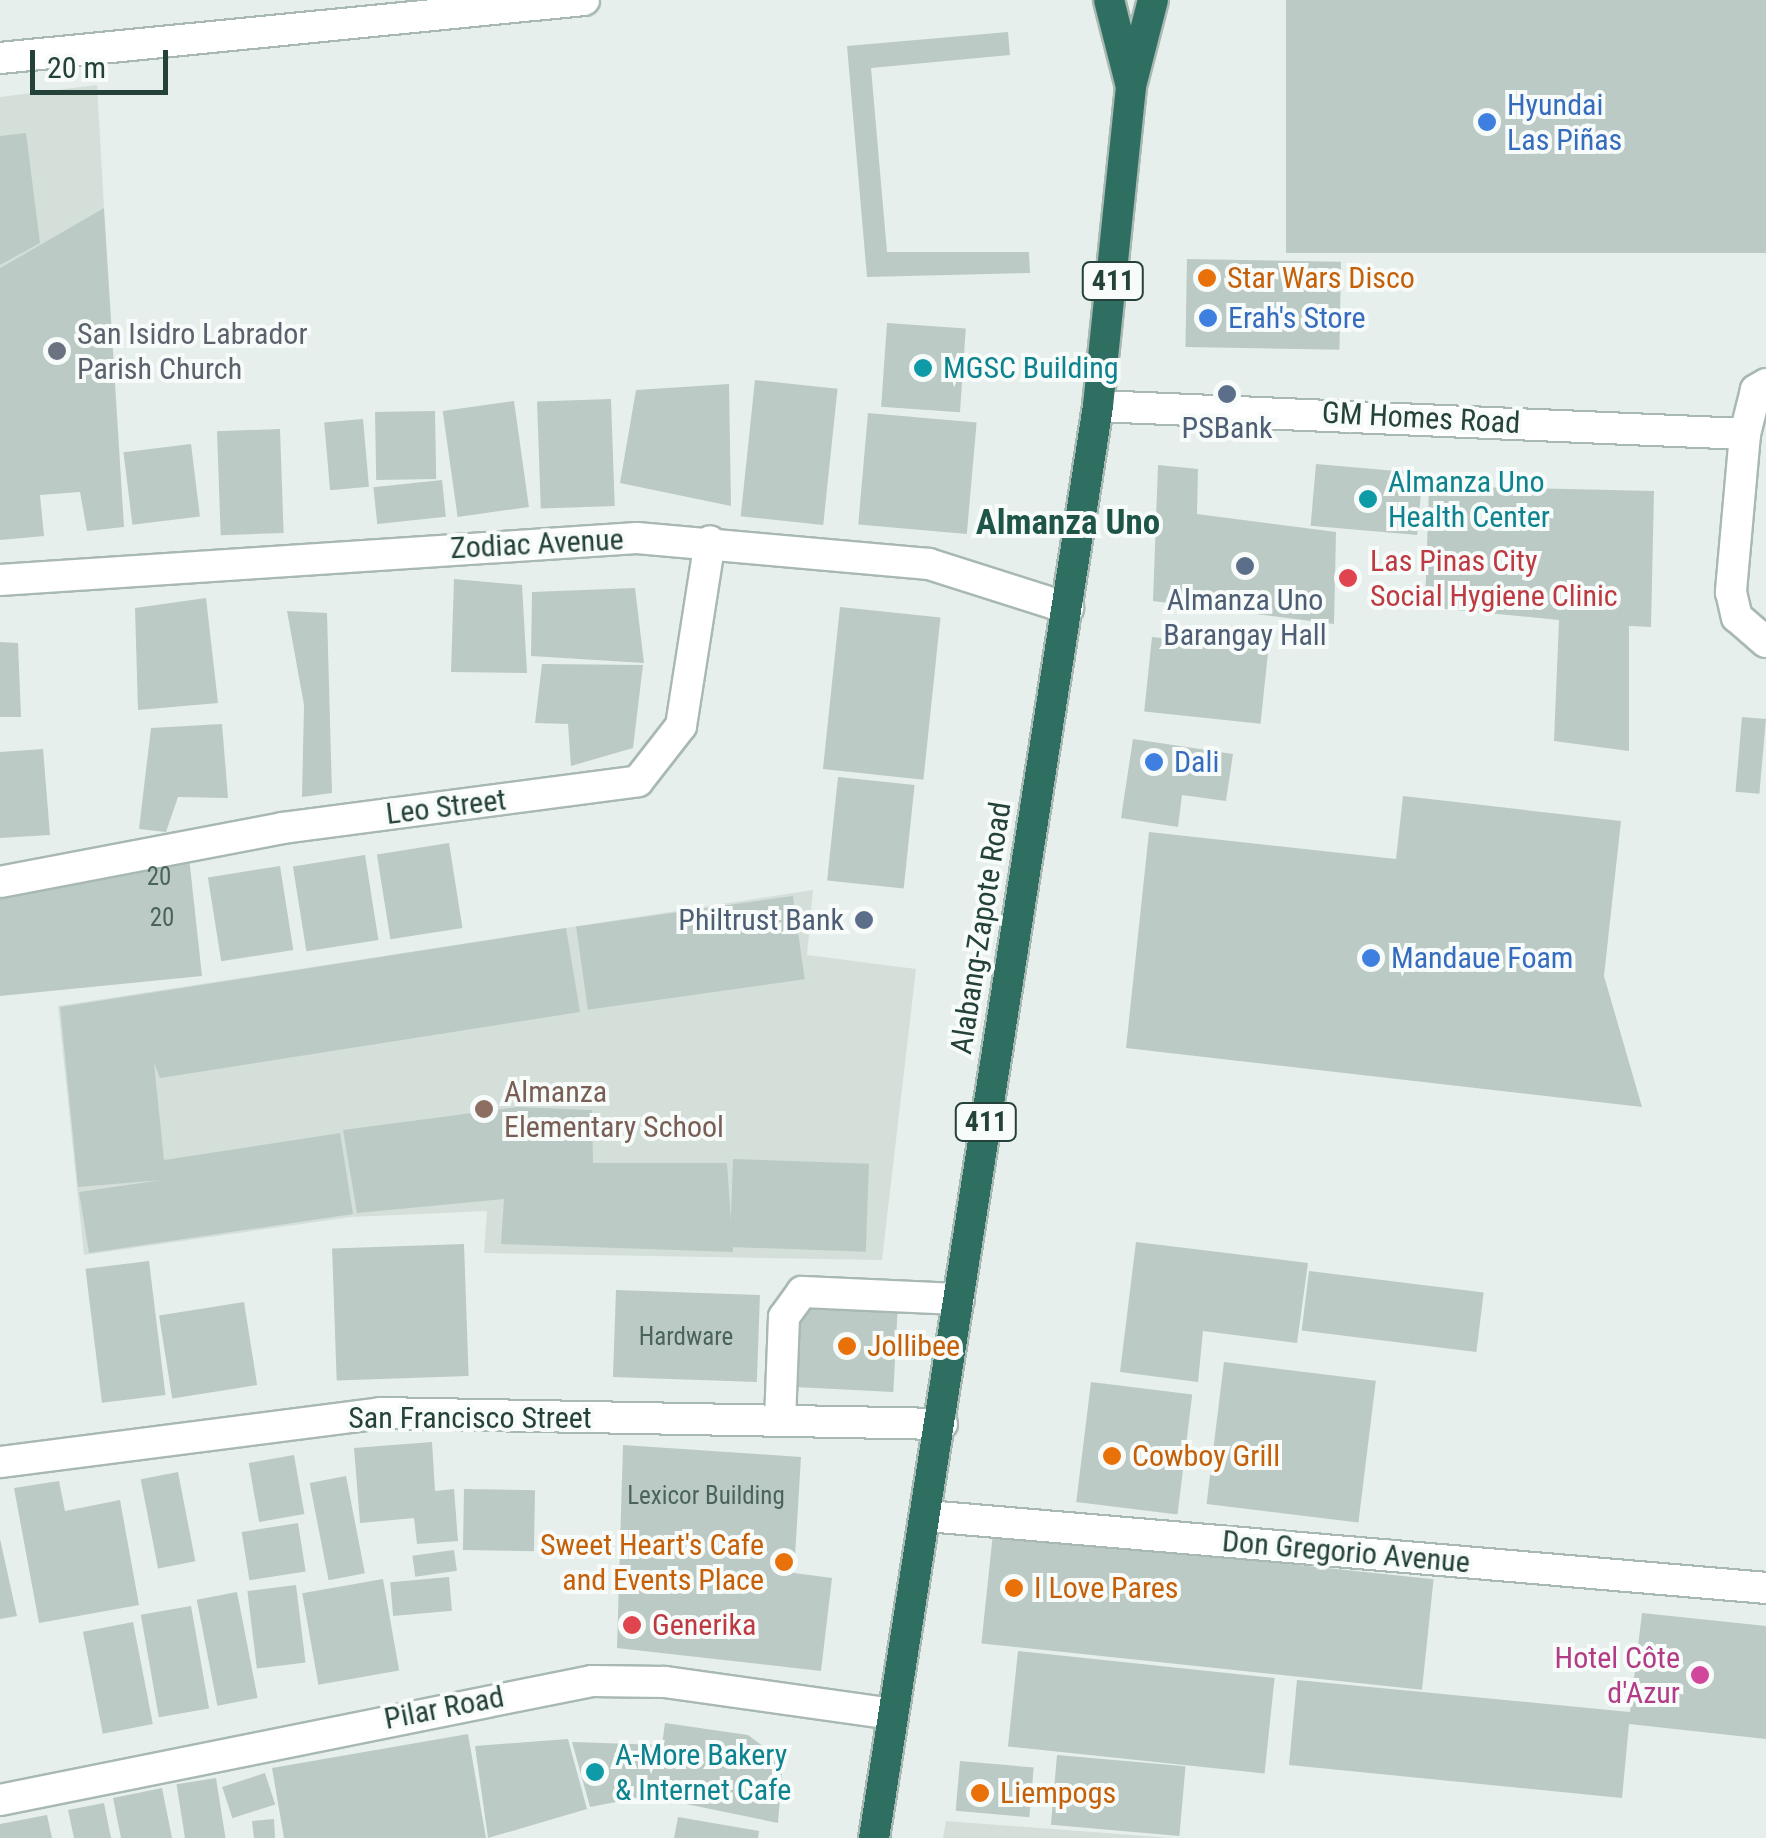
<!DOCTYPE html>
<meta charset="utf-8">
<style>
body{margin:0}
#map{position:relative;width:1766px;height:1838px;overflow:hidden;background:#e6efeb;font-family:"Roboto Condensed",sans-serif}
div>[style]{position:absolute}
.built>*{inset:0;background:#d4dfda}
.building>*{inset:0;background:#bbcac4;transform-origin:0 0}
.roads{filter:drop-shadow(2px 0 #a8b8b2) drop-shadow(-2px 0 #a8b8b2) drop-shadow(0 2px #a8b8b2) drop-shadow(0 -2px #a8b8b2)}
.street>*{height:30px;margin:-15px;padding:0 15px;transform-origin:15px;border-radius:15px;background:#fff}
.secondary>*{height:30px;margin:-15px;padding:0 15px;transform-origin:15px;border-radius:15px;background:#fff}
.highway>*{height:30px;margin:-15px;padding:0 15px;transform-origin:15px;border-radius:15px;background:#2f6f62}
.dots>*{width:28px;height:28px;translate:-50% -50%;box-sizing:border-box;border:5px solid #f7fbf9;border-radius:50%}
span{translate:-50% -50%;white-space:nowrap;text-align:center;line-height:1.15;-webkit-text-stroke:8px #f7fbf9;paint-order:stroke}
.number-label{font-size:25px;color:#4a645c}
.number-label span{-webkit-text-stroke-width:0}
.shield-label span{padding:2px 8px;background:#f7fbf9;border:2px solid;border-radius:8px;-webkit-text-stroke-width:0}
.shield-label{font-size:28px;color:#24423a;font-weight:700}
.shop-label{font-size:30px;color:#366cbe}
.left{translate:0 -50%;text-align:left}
.food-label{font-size:30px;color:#c56008}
.right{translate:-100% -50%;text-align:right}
.worship-label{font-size:30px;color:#5b616d}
.culture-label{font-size:30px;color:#0d838f}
.street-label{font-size:30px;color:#24423a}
.service-label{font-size:30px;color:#4e5e75}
.health-label{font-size:30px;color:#be3a42}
.education-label{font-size:30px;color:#785e54}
.hotel-label{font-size:30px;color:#b23c85}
.quarter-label{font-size:35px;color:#1f5548;font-weight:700}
.scale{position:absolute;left:30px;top:50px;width:138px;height:45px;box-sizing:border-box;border:5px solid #24423a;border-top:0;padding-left:12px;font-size:30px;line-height:35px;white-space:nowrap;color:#24423a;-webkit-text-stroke:8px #f7fbf9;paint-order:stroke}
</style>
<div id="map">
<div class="built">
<i style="clip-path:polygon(97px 85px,104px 208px,0 268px,0 97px)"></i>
<i style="clip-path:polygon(813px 890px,807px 955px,916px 969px,882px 1260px,484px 1253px,487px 1211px,351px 1217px,84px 1255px,58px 1006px)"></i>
<i style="clip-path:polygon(946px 1821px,1172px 1838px,943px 1838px)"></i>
</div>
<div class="building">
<i style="left:1286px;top:0;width:480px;height:253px"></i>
<i style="clip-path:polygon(1008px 32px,1010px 55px,871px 68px,887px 252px,1029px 252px,1030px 273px,867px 277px,847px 46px)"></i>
<i style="clip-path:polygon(26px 133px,40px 243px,0 265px,0 136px)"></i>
<i style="clip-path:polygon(104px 208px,124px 527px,87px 531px,80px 492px,40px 495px,44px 536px,0 540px,0 268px)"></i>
<i style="left:1187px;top:259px;width:154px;height:88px;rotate:1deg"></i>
<i style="left:887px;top:323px;width:79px;height:84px;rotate:4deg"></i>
<i style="left:755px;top:380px;width:83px;height:137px;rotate:6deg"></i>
<i style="clip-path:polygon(729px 384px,731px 506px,620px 483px,636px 390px)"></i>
<i style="left:611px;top:399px;width:107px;height:74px;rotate:88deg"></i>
<i style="left:514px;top:401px;width:107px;height:72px;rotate:82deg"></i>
<i style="left:435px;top:411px;width:68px;height:60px;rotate:89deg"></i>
<i style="left:868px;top:413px;width:109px;height:112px;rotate:5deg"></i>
<i style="left:363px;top:419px;width:68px;height:39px;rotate:85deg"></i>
<i style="left:280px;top:429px;width:104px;height:63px;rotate:88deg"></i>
<i style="left:191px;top:444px;width:73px;height:68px;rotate:83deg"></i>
<i style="left:1316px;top:464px;width:107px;height:62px;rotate:5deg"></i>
<i style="clip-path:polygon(1158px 465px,1198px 469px,1197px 514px,1336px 532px,1334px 624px,1153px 601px)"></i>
<i style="left:442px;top:480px;width:37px;height:69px;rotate:84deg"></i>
<i style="clip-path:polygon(1429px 486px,1654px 491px,1651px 627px,1629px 626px,1629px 751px,1554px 741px,1559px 620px,1425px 607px)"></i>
<i style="clip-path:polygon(454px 579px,522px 585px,527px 673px,451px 672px)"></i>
<i style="clip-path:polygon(635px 588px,644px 663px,531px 656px,532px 592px)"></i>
<i style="clip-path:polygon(206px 598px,218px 703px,138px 710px,135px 608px)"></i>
<i style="left:840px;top:607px;width:101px;height:163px;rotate:6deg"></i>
<i style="clip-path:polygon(287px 611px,327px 613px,332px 793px,302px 797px,304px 705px)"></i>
<i style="left:1152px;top:637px;width:117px;height:75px;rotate:6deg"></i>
<i style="clip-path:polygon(0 642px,18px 643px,21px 717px,0 717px)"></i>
<i style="clip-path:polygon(542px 664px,643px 665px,633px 748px,571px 766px,568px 724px,535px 723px)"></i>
<i style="left:1742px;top:717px;width:24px;height:75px;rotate:5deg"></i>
<i style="clip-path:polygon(222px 724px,228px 798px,178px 797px,166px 832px,139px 829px,151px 728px)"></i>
<i style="clip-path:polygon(1133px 739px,1233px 754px,1226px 801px,1182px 795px,1178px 827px,1121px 818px)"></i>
<i style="clip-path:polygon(43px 749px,50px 835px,0 838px,0 752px)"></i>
<i style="left:838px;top:777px;width:77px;height:104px;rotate:6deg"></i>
<i style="clip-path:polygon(1403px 796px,1621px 821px,1604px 976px,1642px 1107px,1126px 1048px,1149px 832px,1396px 859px)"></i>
<i style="left:449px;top:843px;width:86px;height:73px;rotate:81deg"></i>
<i style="clip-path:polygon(188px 848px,202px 976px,0 996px,0 882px)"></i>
<i style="left:365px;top:855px;width:86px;height:73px;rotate:81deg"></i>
<i style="left:280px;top:866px;width:85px;height:73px;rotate:81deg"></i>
<i style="left:793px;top:896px;width:84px;height:219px;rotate:82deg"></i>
<i style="clip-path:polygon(566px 928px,580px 1012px,160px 1078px,154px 1063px,164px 1160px,340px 1133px,353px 1214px,89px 1253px,79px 1192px,162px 1180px,78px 1187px,60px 1007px)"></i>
<i style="clip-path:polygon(518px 1107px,592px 1110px,593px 1163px,727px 1163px,733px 1252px,501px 1244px,504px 1199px,357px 1213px,343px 1130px)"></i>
<i style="left:733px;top:1159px;width:136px;height:88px;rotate:2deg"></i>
<i style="clip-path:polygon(1136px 1242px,1308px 1263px,1297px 1343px,1203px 1331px,1198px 1382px,1120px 1372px)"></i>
<i style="left:464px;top:1244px;width:132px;height:132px;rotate:88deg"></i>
<i style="left:149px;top:1261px;width:135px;height:64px;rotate:83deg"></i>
<i style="left:1309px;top:1271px;width:176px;height:60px;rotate:7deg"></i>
<i style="left:616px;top:1290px;width:144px;height:87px;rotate:2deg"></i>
<i style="left:800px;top:1300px;width:98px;height:87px;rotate:3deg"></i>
<i style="left:244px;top:1302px;width:84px;height:86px;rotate:81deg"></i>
<i style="left:1224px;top:1362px;width:153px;height:143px;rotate:7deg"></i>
<i style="left:1091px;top:1382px;width:102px;height:121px;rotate:7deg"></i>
<i style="clip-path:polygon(432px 1442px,435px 1491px,454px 1489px,458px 1541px,417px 1544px,414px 1518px,360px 1523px,354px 1448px)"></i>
<i style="clip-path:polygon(623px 1445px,801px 1457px,794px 1573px,832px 1578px,821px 1671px,617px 1648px)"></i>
<i style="left:294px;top:1455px;width:60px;height:46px;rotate:80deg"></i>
<i style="left:178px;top:1472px;width:91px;height:38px;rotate:79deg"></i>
<i style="left:346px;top:1476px;width:99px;height:37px;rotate:79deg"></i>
<i style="clip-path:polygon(59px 1481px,65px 1511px,120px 1500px,139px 1605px,39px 1623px,14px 1488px)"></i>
<i style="left:464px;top:1489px;width:71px;height:61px;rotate:1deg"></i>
<i style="left:298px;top:1523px;width:49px;height:57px;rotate:81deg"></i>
<i style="left:993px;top:1533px;width:443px;height:111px;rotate:6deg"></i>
<i style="clip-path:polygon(0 1539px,17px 1616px,0 1619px)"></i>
<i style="left:454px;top:1550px;width:21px;height:42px;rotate:82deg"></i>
<i style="left:449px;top:1577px;width:34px;height:59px;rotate:85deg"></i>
<i style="left:383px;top:1579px;width:93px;height:82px;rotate:80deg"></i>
<i style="left:296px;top:1585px;width:78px;height:49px;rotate:83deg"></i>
<i style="left:237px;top:1592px;width:108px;height:41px;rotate:79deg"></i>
<i style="left:191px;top:1606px;width:104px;height:51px;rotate:80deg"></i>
<i style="clip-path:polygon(1642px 1613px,1766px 1626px,1766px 1739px,1629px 1724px,1622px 1798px,1289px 1765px,1297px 1680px,1630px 1712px)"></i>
<i style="left:133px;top:1622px;width:104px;height:51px;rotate:79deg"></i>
<i style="left:1018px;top:1651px;width:258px;height:96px;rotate:6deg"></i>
<i style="clip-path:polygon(665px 1723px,748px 1735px,783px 1761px,778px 1823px,647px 1796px,590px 1807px,572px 1742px,662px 1745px)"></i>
<i style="clip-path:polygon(468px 1734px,486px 1838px,284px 1838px,272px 1768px)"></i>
<i style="clip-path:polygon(568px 1739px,587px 1809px,488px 1838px,475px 1746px)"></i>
<i style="left:1057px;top:1755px;width:129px;height:70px;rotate:5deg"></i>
<i style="left:960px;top:1761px;width:74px;height:50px;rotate:5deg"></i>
<i style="left:265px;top:1773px;width:33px;height:45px;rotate:72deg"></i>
<i style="left:216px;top:1778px;width:61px;height:40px;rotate:81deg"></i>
<i style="clip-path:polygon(162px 1788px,172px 1838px,121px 1838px,113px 1798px)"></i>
<i style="clip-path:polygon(104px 1803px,111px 1838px,74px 1838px,68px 1810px)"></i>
<i style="clip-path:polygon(47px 1815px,52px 1838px,0 1838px,0 1824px)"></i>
<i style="clip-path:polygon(678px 1817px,759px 1831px,758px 1838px,674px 1838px)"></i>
<i style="clip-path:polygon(274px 1819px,275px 1838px,254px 1838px,252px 1821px)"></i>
</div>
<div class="roads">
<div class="street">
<i style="left:0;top:58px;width:587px;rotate:-5.67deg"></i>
<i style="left:1766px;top:384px;width:12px;rotate:149deg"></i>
<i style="left:1756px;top:390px;width:45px;rotate:104deg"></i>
<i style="left:1745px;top:434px;width:159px;rotate:95.1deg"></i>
<i style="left:1731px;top:592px;width:26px;rotate:77deg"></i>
<i style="left:1737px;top:617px;width:38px;rotate:41deg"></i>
<i style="left:1098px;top:406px;width:648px;rotate:2.48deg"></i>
<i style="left:0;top:580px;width:638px;rotate:-3.77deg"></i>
<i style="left:637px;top:538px;width:293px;rotate:5.1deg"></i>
<i style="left:929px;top:564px;width:146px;rotate:17.6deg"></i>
<i style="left:0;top:882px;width:288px;rotate:-10.8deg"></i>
<i style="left:283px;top:828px;width:358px;rotate:-7.5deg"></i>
<i style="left:638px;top:781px;width:70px;rotate:-52deg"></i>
<i style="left:681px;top:726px;width:187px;rotate:-81.1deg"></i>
<i style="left:780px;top:1421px;width:104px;rotate:-87.8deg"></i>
<i style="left:784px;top:1317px;width:31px;rotate:-54deg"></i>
<i style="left:802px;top:1292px;width:157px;rotate:2.6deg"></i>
<i style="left:0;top:1462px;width:383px;rotate:-7.3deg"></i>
<i style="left:380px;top:1413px;width:562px;rotate:1.12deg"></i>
<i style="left:927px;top:1516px;width:842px;rotate:4.9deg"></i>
</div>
<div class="secondary">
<i style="left:0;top:1800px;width:604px;rotate:-11.37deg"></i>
<i style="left:592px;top:1681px;width:73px;rotate:0.8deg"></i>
<i style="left:665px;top:1682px;width:230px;rotate:8deg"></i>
</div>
<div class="highway">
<i style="left:1109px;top:0;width:86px;rotate:75.8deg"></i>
<i style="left:874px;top:1838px;width:1449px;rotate:-81.11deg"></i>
<i style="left:1098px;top:406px;width:322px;rotate:-84.1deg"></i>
<i style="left:1131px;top:86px;width:89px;rotate:-75.7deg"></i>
</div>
</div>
<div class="dots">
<i style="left:1487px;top:122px;background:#3f7fe0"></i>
<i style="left:1207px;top:278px;background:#e8710a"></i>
<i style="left:1208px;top:318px;background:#3f7fe0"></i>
<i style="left:57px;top:351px;background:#6b7280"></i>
<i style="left:923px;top:368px;background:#0f9aa8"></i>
<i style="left:1227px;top:394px;background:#5c6f8a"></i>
<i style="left:1368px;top:499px;background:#0f9aa8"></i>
<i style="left:1245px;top:566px;background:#5c6f8a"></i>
<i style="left:1348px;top:578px;background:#e0444e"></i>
<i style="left:1154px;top:762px;background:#3f7fe0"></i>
<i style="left:864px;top:920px;background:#5c6f8a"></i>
<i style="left:1371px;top:958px;background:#3f7fe0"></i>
<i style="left:484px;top:1109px;background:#8d6e63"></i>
<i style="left:847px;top:1346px;background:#e8710a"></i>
<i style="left:1112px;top:1456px;background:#e8710a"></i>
<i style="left:784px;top:1562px;background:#e8710a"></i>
<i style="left:1014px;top:1588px;background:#e8710a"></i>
<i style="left:632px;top:1625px;background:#e0444e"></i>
<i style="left:1700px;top:1675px;background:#d1479c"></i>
<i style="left:595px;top:1772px;background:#0f9aa8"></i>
<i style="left:980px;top:1793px;background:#e8710a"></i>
</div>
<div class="number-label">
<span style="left:159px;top:877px">20</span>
<span style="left:162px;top:918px">20</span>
<span style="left:686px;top:1337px">Hardware</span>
<span style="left:706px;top:1496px">Lexicor Building</span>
</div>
<div class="shield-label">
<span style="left:1113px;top:281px">411</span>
<span style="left:986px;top:1122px">411</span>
</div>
<div class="shop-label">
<span class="left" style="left:1507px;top:122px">Hyundai<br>Las Piñas</span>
<span class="left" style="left:1228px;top:318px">Erah's Store</span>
<span class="left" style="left:1174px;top:762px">Dali</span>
<span class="left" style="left:1391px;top:958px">Mandaue Foam</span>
</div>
<div class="food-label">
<span class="left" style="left:1227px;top:278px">Star Wars Disco</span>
<span class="left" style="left:867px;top:1346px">Jollibee</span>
<span class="left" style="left:1132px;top:1456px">Cowboy Grill</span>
<span class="right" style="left:764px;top:1562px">Sweet Heart's Cafe<br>and Events Place</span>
<span class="left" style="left:1034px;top:1588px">I Love Pares</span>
<span class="left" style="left:1000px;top:1793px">Liempogs</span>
</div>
<div class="worship-label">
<span class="left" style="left:77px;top:351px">San Isidro Labrador<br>Parish Church</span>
</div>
<div class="culture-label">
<span class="left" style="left:943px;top:368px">MGSC Building</span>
<span class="left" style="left:1388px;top:499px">Almanza Uno<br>Health Center</span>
<span class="left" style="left:615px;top:1772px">A-More Bakery<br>&amp; Internet Cafe</span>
</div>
<div class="street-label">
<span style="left:1421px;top:418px;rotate:3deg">GM Homes Road</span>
<span style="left:537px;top:544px;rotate:-3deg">Zodiac Avenue</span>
<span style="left:446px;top:807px;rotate:-7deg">Leo Street</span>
<span style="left:981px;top:928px;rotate:-81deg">Alabang-Zapote Road</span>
<span style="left:470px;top:1418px">San Francisco Street</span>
<span style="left:1346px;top:1552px;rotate:5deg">Don Gregorio Avenue</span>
<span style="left:444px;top:1708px;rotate:-11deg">Pilar Road</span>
</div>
<div class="service-label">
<span style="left:1227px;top:428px">PSBank</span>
<span style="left:1245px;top:617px">Almanza Uno<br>Barangay Hall</span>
<span class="right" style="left:844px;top:920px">Philtrust Bank</span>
</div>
<div class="health-label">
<span class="left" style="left:1370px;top:578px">Las Pinas City<br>Social Hygiene Clinic</span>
<span class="left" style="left:652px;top:1625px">Generika</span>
</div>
<div class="education-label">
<span class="left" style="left:504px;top:1109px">Almanza<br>Elementary School</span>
</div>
<div class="hotel-label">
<span class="right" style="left:1680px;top:1675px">Hotel Côte<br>d'Azur</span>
</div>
<div class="quarter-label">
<span style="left:1068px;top:523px">Almanza Uno</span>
</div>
<div class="scale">20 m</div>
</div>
